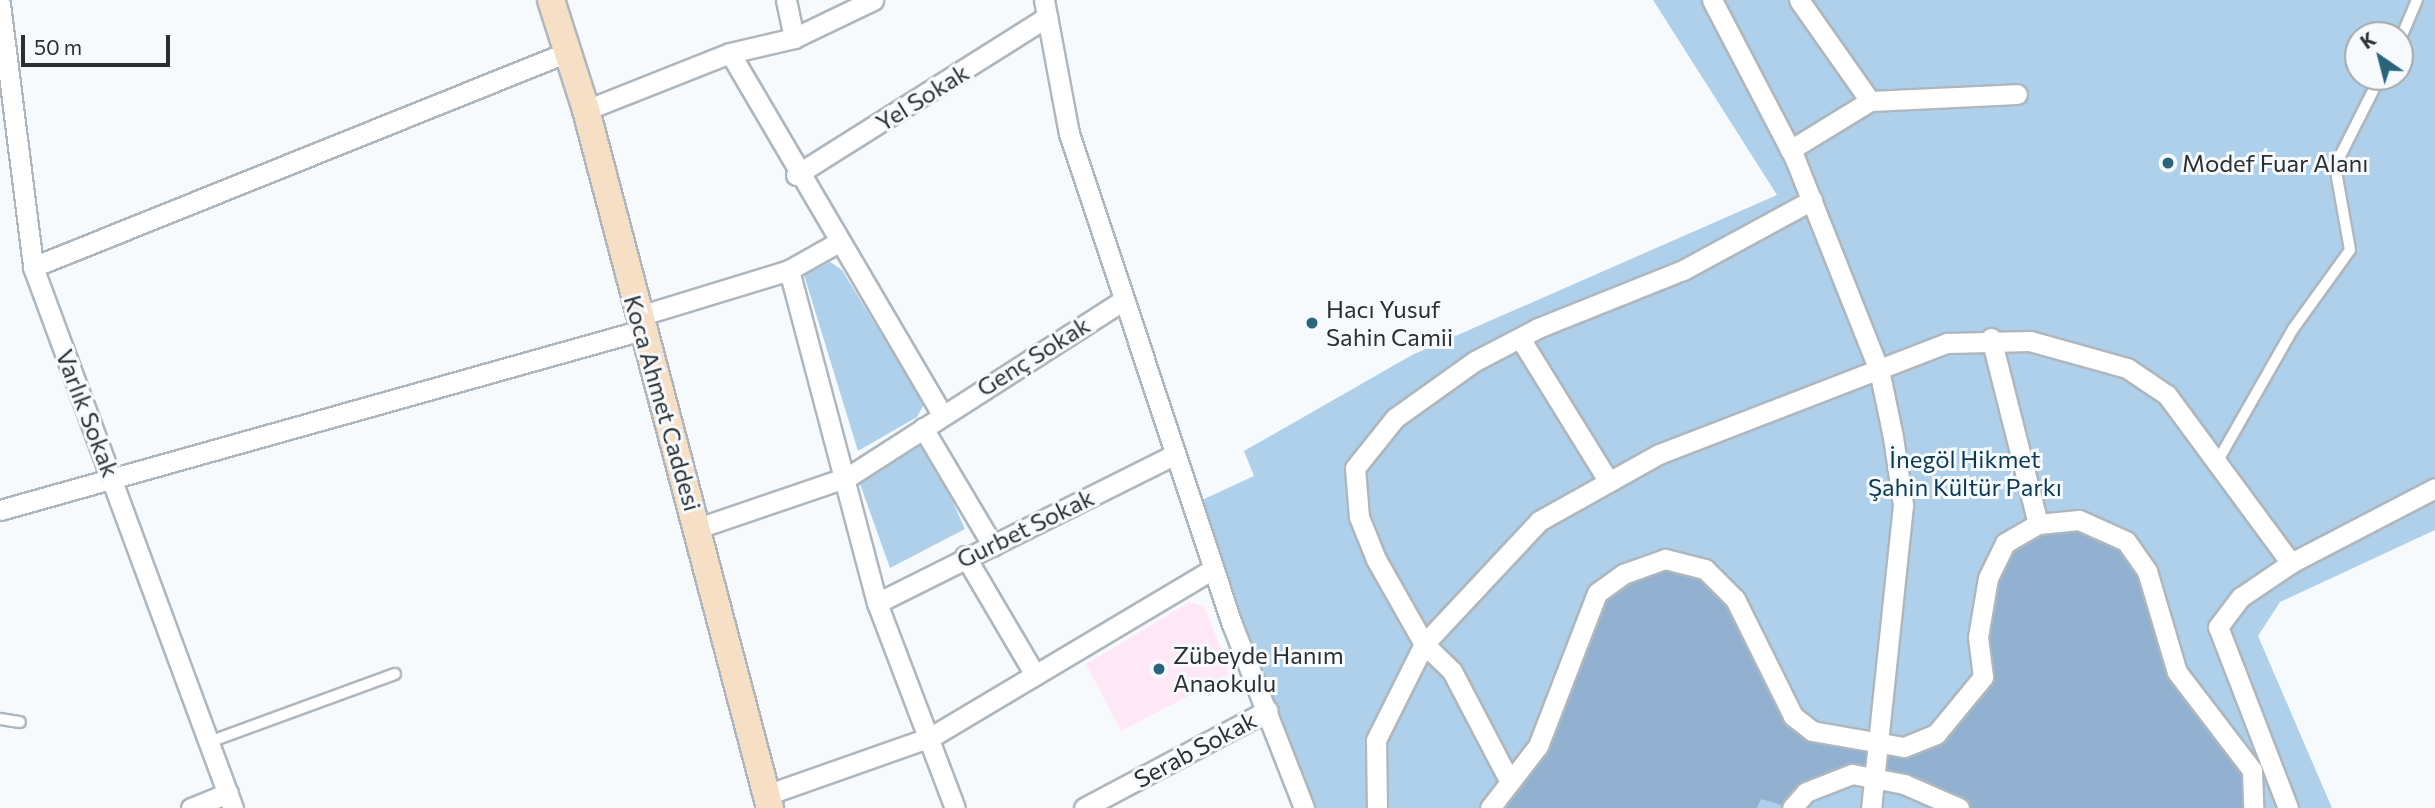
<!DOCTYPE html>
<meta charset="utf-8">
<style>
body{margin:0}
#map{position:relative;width:2435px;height:808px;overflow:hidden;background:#f6fafd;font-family:Commissioner,sans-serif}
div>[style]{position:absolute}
.education>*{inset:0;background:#fee8f7}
.green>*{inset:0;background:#aed0ea}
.water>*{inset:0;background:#92b1d0}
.roads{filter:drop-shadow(2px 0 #aeb7be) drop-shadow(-2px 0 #aeb7be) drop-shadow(0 2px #aeb7be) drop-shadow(0 -2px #aeb7be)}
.lane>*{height:10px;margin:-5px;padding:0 5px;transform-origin:5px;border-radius:5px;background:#fff}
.street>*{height:19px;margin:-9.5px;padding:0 9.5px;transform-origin:9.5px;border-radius:9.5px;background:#fff}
.secondary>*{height:26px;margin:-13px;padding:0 13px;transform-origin:13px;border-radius:13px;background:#f6dfc5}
.dots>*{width:19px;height:19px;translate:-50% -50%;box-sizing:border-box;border:4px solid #f6fafd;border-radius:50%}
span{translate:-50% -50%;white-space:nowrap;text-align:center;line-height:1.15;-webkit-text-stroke:6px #f6fafd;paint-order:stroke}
.street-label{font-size:24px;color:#2b2f31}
.poi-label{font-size:24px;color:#2b2f31}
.left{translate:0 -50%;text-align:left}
.park-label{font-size:24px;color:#093954}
.north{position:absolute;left:2344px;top:21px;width:70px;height:70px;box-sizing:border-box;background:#f6fafd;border:2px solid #a5a9ab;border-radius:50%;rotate:325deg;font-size:19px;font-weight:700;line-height:28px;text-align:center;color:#2b2f31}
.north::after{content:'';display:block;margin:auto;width:24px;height:32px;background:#29667d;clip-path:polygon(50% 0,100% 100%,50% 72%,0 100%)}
.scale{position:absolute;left:21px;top:35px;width:149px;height:32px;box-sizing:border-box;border:4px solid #2b2f31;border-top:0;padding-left:9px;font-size:21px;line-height:24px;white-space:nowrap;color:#2b2f31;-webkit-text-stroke:5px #f6fafd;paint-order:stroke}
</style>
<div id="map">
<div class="education">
<i style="clip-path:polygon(1190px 602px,1204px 606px,1231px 674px,1121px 731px,1086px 664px)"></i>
</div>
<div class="green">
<i style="clip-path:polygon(evenodd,1653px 0,2435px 0,2435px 530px,2280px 602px,2258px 636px,2332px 808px,1304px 808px,1191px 505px,1254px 476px,1244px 451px,1412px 355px,1777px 195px,1653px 0,2358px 35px,2400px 35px,2400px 77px,2358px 77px,2358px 35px)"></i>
<i style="clip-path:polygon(830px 262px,842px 270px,924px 404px,917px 417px,858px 451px,804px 275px)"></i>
<i style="clip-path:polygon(918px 444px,927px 445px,965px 529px,890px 568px,860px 484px)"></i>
</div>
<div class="water">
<i style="clip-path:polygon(2079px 520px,2126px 541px,2177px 673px,2252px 770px,2253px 808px,1959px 808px,1852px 774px,1792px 808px,1761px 799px,1757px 808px,1490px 808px,1538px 746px,1597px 593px,1665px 559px,1705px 569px,1735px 599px,1793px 716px,1904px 747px,1937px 733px,1983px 677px,1978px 637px,2005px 543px)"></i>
</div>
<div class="roads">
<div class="lane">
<i style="left:2400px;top:40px;width:43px;rotate:-67deg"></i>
<i style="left:2216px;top:464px;width:155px;rotate:-60.3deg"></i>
<i style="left:2293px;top:329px;width:97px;rotate:-54.2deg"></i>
<i style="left:2350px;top:250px;width:85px;rotate:-100.1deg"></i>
<i style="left:2335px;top:166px;width:100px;rotate:-63.2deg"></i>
<i style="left:0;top:719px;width:20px;rotate:9deg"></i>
<i style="left:209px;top:742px;width:198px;rotate:-20.1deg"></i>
</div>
<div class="street">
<i style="left:786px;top:0;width:39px;rotate:78deg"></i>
<i style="left:1044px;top:0;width:135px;rotate:79.4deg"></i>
<i style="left:1069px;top:133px;width:517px;rotate:71.64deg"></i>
<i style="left:1232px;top:624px;width:198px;rotate:68.6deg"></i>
<i style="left:1712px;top:0;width:179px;rotate:62.4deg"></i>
<i style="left:1795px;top:159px;width:227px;rotate:68.3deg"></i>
<i style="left:1879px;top:370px;width:68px;rotate:78.2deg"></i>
<i style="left:1893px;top:437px;width:69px;rotate:81.6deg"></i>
<i style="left:1903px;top:505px;width:305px;rotate:96deg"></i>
<i style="left:1799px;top:0;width:123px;rotate:54.9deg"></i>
<i style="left:0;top:4px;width:265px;rotate:82.8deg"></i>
<i style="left:33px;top:267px;width:577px;rotate:69.71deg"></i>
<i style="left:730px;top:53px;width:416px;rotate:59.6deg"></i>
<i style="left:586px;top:110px;width:155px;rotate:-21.6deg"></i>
<i style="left:730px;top:53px;width:66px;rotate:-13.2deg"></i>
<i style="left:794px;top:38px;width:88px;rotate:-25.7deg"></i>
<i style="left:1790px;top:150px;width:94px;rotate:-31.5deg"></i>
<i style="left:1870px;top:101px;width:147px;rotate:-2.7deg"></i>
<i style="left:796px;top:175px;width:297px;rotate:-32.2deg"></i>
<i style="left:33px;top:267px;width:573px;rotate:-21.91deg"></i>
<i style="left:789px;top:270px;width:344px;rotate:75.2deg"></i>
<i style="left:877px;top:603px;width:219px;rotate:69.2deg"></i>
<i style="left:639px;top:316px;width:157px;rotate:-17deg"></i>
<i style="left:789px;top:270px;width:55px;rotate:-29.4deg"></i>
<i style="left:1520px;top:338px;width:166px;rotate:58.3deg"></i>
<i style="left:1991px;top:338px;width:192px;rotate:75.8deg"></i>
<i style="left:923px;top:428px;width:137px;rotate:59.3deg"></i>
<i style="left:0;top:510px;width:667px;rotate:-15.66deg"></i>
<i style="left:698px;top:528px;width:158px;rotate:-18.8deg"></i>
<i style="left:848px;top:477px;width:328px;rotate:-32.7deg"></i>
<i style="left:965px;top:556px;width:138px;rotate:59.5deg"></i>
<i style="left:877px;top:603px;width:332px;rotate:-26.5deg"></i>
<i style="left:1510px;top:782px;width:125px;rotate:-117.6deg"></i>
<i style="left:1452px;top:671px;width:39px;rotate:-136deg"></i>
<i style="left:1424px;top:644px;width:98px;rotate:-119.5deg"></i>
<i style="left:1376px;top:559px;width:45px;rotate:-112deg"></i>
<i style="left:1359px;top:517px;width:49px;rotate:-94.7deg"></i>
<i style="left:1355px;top:468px;width:64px;rotate:-51.3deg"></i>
<i style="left:1395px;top:418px;width:98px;rotate:-35.5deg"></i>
<i style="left:1475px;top:361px;width:71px;rotate:-27.6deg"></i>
<i style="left:1538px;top:328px;width:156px;rotate:-21.8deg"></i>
<i style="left:1683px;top:270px;width:147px;rotate:-28.5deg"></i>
<i style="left:766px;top:795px;width:175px;rotate:-19.4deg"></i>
<i style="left:931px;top:737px;width:328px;rotate:-30.8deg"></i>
<i style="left:191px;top:808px;width:40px;rotate:-22deg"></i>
<i style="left:1084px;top:808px;width:208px;rotate:-28deg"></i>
<i style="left:1377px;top:808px;width:68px;rotate:-90.8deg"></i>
<i style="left:1376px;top:740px;width:107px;rotate:-63.4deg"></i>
<i style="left:1424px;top:644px;width:168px;rotate:-46.9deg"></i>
<i style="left:1539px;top:521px;width:137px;rotate:-29.2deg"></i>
<i style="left:1659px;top:454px;width:309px;rotate:-21.1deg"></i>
<i style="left:1947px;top:343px;width:83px;rotate:-1.4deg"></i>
<i style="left:2030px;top:341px;width:101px;rotate:15.6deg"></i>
<i style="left:2127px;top:368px;width:48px;rotate:34deg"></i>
<i style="left:2167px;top:395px;width:209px;rotate:53.6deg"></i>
<i style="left:1490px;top:808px;width:78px;rotate:-52.3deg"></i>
<i style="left:1538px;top:746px;width:164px;rotate:-68.9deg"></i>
<i style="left:1597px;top:593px;width:32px;rotate:-36deg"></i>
<i style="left:1623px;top:574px;width:45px;rotate:-19.7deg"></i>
<i style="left:1665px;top:559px;width:41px;rotate:14deg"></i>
<i style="left:1705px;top:569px;width:42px;rotate:45deg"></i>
<i style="left:1735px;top:599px;width:131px;rotate:63.6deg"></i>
<i style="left:1793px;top:716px;width:24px;rotate:38deg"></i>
<i style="left:1812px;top:731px;width:93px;rotate:9.9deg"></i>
<i style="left:1904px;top:747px;width:35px;rotate:-22deg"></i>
<i style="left:1936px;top:734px;width:74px;rotate:-50.5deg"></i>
<i style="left:1983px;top:677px;width:40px;rotate:-97.1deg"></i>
<i style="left:1978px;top:637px;width:60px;rotate:-80.4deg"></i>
<i style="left:1988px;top:578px;width:39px;rotate:-64deg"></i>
<i style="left:2005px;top:543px;width:38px;rotate:-30deg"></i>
<i style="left:2038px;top:524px;width:41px;rotate:-5.6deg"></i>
<i style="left:2079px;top:520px;width:51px;rotate:24.1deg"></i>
<i style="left:2126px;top:541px;width:37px;rotate:55deg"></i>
<i style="left:2147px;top:571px;width:105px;rotate:73.5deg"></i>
<i style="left:2177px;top:672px;width:123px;rotate:52.6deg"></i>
<i style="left:2252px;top:770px;width:38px;rotate:88deg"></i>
<i style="left:1792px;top:808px;width:21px;rotate:-49deg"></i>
<i style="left:1806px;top:792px;width:49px;rotate:-21.4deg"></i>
<i style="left:1852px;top:774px;width:53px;rotate:10.9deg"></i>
<i style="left:1904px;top:784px;width:60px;rotate:23.6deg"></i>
<i style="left:2288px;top:808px;width:194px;rotate:-111.1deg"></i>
<i style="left:2218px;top:627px;width:38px;rotate:-53deg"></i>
<i style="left:2241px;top:597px;width:60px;rotate:-34.2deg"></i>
<i style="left:2291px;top:563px;width:162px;rotate:-27.5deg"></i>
</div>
<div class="secondary">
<i style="left:551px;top:0;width:115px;rotate:72.3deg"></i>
<i style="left:586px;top:110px;width:722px;rotate:75.23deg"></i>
</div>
</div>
<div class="dots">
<i style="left:2168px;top:163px;background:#29667d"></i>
<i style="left:1312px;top:323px;background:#29667d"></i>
<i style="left:1159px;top:669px;background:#29667d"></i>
</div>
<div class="street-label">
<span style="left:922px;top:97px;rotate:-32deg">Yel Sokak</span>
<span style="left:1033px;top:356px;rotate:-32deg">Genç Sokak</span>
<span style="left:663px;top:403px;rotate:74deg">Koca Ahmet Caddesi</span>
<span style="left:88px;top:413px;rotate:69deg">Varlık Sokak</span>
<span style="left:1025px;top:528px;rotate:-26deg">Gurbet Sokak</span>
<span style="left:1195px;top:749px;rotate:-28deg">Serab Sokak</span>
</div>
<div class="poi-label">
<span class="left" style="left:2182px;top:163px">Modef Fuar Alanı</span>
<span class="left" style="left:1326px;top:323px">Hacı Yusuf<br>Sahin Camii</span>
<span class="left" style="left:1173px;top:669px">Zübeyde Hanım<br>Anaokulu</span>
</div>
<div class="park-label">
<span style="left:1965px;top:473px">İnegöl Hikmet<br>Şahin Kültür Parkı</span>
</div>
<div class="north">K</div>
<div class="scale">50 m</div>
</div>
